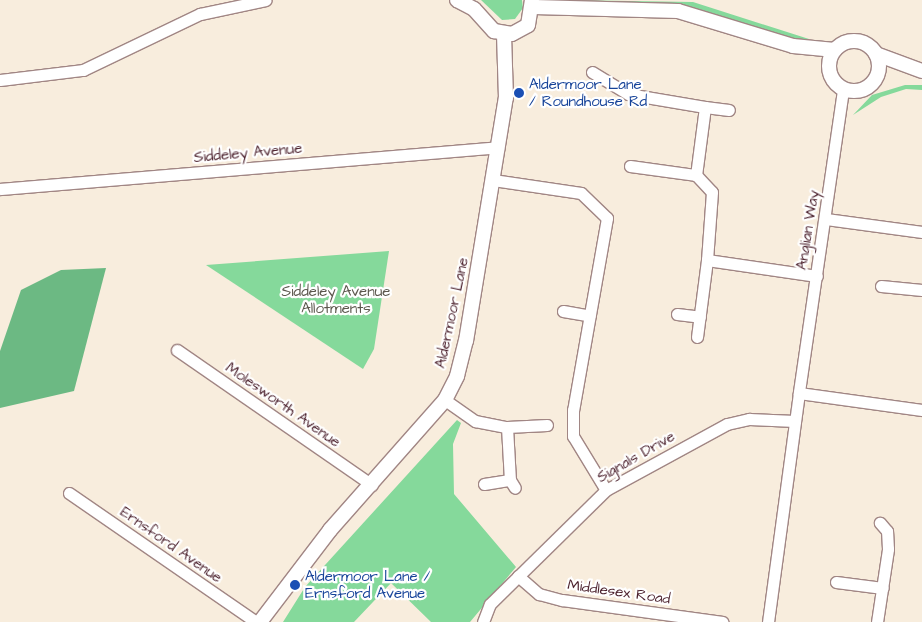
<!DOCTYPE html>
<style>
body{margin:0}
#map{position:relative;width:922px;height:622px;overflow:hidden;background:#f8eddd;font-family:"Architects Daughter",sans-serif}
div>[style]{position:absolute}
.green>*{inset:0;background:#85d99b}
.forest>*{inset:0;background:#6cb983}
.roads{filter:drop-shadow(1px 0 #a18684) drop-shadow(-1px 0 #a18684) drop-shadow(0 1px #a18684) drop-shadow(0 -1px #a18684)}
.minor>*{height:11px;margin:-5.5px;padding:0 5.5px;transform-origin:5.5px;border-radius:5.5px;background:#fff}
.tertiary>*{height:14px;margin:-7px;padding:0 7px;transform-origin:7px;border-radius:7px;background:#fff}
.tertiary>.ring{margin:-7px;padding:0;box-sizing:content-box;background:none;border:14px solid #fff;border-radius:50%}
.dots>*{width:14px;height:14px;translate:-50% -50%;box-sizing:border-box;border:2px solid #fff;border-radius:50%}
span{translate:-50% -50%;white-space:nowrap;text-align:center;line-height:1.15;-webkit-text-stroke:4.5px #fff;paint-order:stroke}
.transit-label{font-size:15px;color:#164399}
.left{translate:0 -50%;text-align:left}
.street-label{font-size:15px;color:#4a1f2b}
.park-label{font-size:15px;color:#5c574d}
</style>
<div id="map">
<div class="green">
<i style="clip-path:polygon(481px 0,522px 0,523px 8px,515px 19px,502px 20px)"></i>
<i style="clip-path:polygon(565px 0,693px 2px,809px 39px,808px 43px,799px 42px,673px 5px)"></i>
<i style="clip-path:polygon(905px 85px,922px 85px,922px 90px,906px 89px,881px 97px,853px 115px,872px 95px)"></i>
<i style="clip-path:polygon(389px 251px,374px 349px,363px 369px,206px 265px)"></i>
<i style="clip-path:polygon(457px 420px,461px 423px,453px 444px,454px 494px,516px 567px,470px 622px,431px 622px,391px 583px,354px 622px,283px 622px,305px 587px)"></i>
</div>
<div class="forest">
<i style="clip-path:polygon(106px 268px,74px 391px,0 408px,0 351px,21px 290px,61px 270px)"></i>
</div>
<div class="roads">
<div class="minor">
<i style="left:592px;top:72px;width:42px;rotate:31.4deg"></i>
<i style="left:628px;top:94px;width:78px;rotate:9.6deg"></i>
<i style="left:705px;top:107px;width:69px;rotate:97.5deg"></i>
<i style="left:696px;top:175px;width:23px;rotate:47deg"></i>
<i style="left:712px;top:192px;width:68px;rotate:94.2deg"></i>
<i style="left:0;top:80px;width:84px;rotate:-6.9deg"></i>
<i style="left:83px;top:70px;width:130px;rotate:-25.6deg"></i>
<i style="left:200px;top:14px;width:67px;rotate:-12deg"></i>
<i style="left:843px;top:90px;width:306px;rotate:98.3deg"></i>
<i style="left:799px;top:393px;width:124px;rotate:7.9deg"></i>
<i style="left:705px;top:107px;width:24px;rotate:7deg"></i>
<i style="left:630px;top:166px;width:67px;rotate:7.8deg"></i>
<i style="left:493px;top:180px;width:89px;rotate:8.4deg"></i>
<i style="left:581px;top:193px;width:36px;rotate:44deg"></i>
<i style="left:607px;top:218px;width:195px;rotate:100deg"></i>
<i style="left:573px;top:410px;width:26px;rotate:90deg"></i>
<i style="left:573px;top:436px;width:63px;rotate:58.6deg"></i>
<i style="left:0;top:189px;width:500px;rotate:-4.8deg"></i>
<i style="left:826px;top:219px;width:97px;rotate:7.7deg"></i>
<i style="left:881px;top:286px;width:41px;rotate:5.6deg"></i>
<i style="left:563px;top:311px;width:27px;rotate:10deg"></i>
<i style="left:677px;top:314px;width:23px;rotate:7deg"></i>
<i style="left:697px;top:337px;width:78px;rotate:-82.6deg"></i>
<i style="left:707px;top:260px;width:111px;rotate:8.3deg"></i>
<i style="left:177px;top:350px;width:237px;rotate:34.7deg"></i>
<i style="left:445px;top:400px;width:37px;rotate:35deg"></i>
<i style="left:475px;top:421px;width:33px;rotate:11deg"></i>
<i style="left:507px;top:427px;width:40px;rotate:-2.9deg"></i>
<i style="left:507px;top:427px;width:53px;rotate:86.8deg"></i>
<i style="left:510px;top:480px;width:9px;rotate:58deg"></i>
<i style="left:484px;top:484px;width:26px;rotate:-9deg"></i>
<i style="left:69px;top:493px;width:227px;rotate:34.6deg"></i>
<i style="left:518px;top:576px;width:28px;rotate:41deg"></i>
<i style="left:539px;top:594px;width:24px;rotate:15deg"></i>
<i style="left:562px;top:600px;width:162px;rotate:7.8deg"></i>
<i style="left:836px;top:582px;width:47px;rotate:7.3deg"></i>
<i style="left:483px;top:622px;width:19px;rotate:-69deg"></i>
<i style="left:490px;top:604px;width:163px;rotate:-44.5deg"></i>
<i style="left:606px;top:490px;width:138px;rotate:-28.6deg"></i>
<i style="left:727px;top:424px;width:23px;rotate:-13deg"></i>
<i style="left:749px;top:419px;width:46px;rotate:2.5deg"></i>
<i style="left:768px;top:622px;width:231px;rotate:-82.3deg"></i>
<i style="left:877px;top:622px;width:74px;rotate:-81.4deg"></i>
<i style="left:888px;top:549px;width:18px;rotate:-93deg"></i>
<i style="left:887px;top:531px;width:11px;rotate:-131deg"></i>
</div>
<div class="tertiary">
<i style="left:457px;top:0;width:19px;rotate:28deg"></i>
<i style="left:474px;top:9px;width:30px;rotate:48deg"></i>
<i style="left:494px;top:31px;width:18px;rotate:9deg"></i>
<i style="left:512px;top:34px;width:18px;rotate:-29deg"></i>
<i style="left:528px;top:25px;width:25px;rotate:-81deg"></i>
<i style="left:534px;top:7px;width:144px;rotate:1.6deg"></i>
<i style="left:678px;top:11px;width:120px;rotate:16.9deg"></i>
<i style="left:793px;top:46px;width:42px;rotate:5.4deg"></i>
<i class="ring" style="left:829px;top:41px;width:36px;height:36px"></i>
<i style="left:876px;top:54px;width:49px;rotate:20.3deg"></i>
<i style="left:260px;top:622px;width:116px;rotate:-52.7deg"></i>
<i style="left:330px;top:530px;width:174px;rotate:-48.5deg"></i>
<i style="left:445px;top:400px;width:27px;rotate:-63deg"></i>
<i style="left:457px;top:376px;width:36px;rotate:-76deg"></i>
<i style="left:466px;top:341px;width:246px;rotate:-80.7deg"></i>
<i style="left:506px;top:98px;width:64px;rotate:-91.8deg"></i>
</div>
</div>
<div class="dots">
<i style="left:519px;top:93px;background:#1a4fb4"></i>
<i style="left:295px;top:585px;background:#1a4fb4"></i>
</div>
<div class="transit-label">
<span class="left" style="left:529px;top:93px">Aldermoor Lane<br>/ Roundhouse Rd</span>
<span class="left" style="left:305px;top:585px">Aldermoor Lane /<br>Ernsford Avenue</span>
</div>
<div class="street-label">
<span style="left:248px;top:153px;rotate:-5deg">Siddeley Avenue</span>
<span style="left:808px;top:230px;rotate:-81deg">Anglian Way</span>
<span style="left:452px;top:313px;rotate:-78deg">Aldermoor Lane</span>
<span style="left:283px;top:405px;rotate:35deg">Molesworth Avenue</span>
<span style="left:636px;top:457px;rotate:-30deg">Signals Drive</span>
<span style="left:171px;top:545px;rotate:35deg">Ernsford Avenue</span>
<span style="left:619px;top:592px;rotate:8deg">Middlesex Road</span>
</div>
<div class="park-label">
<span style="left:336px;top:300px">Siddeley Avenue<br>Allotments</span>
</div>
</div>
